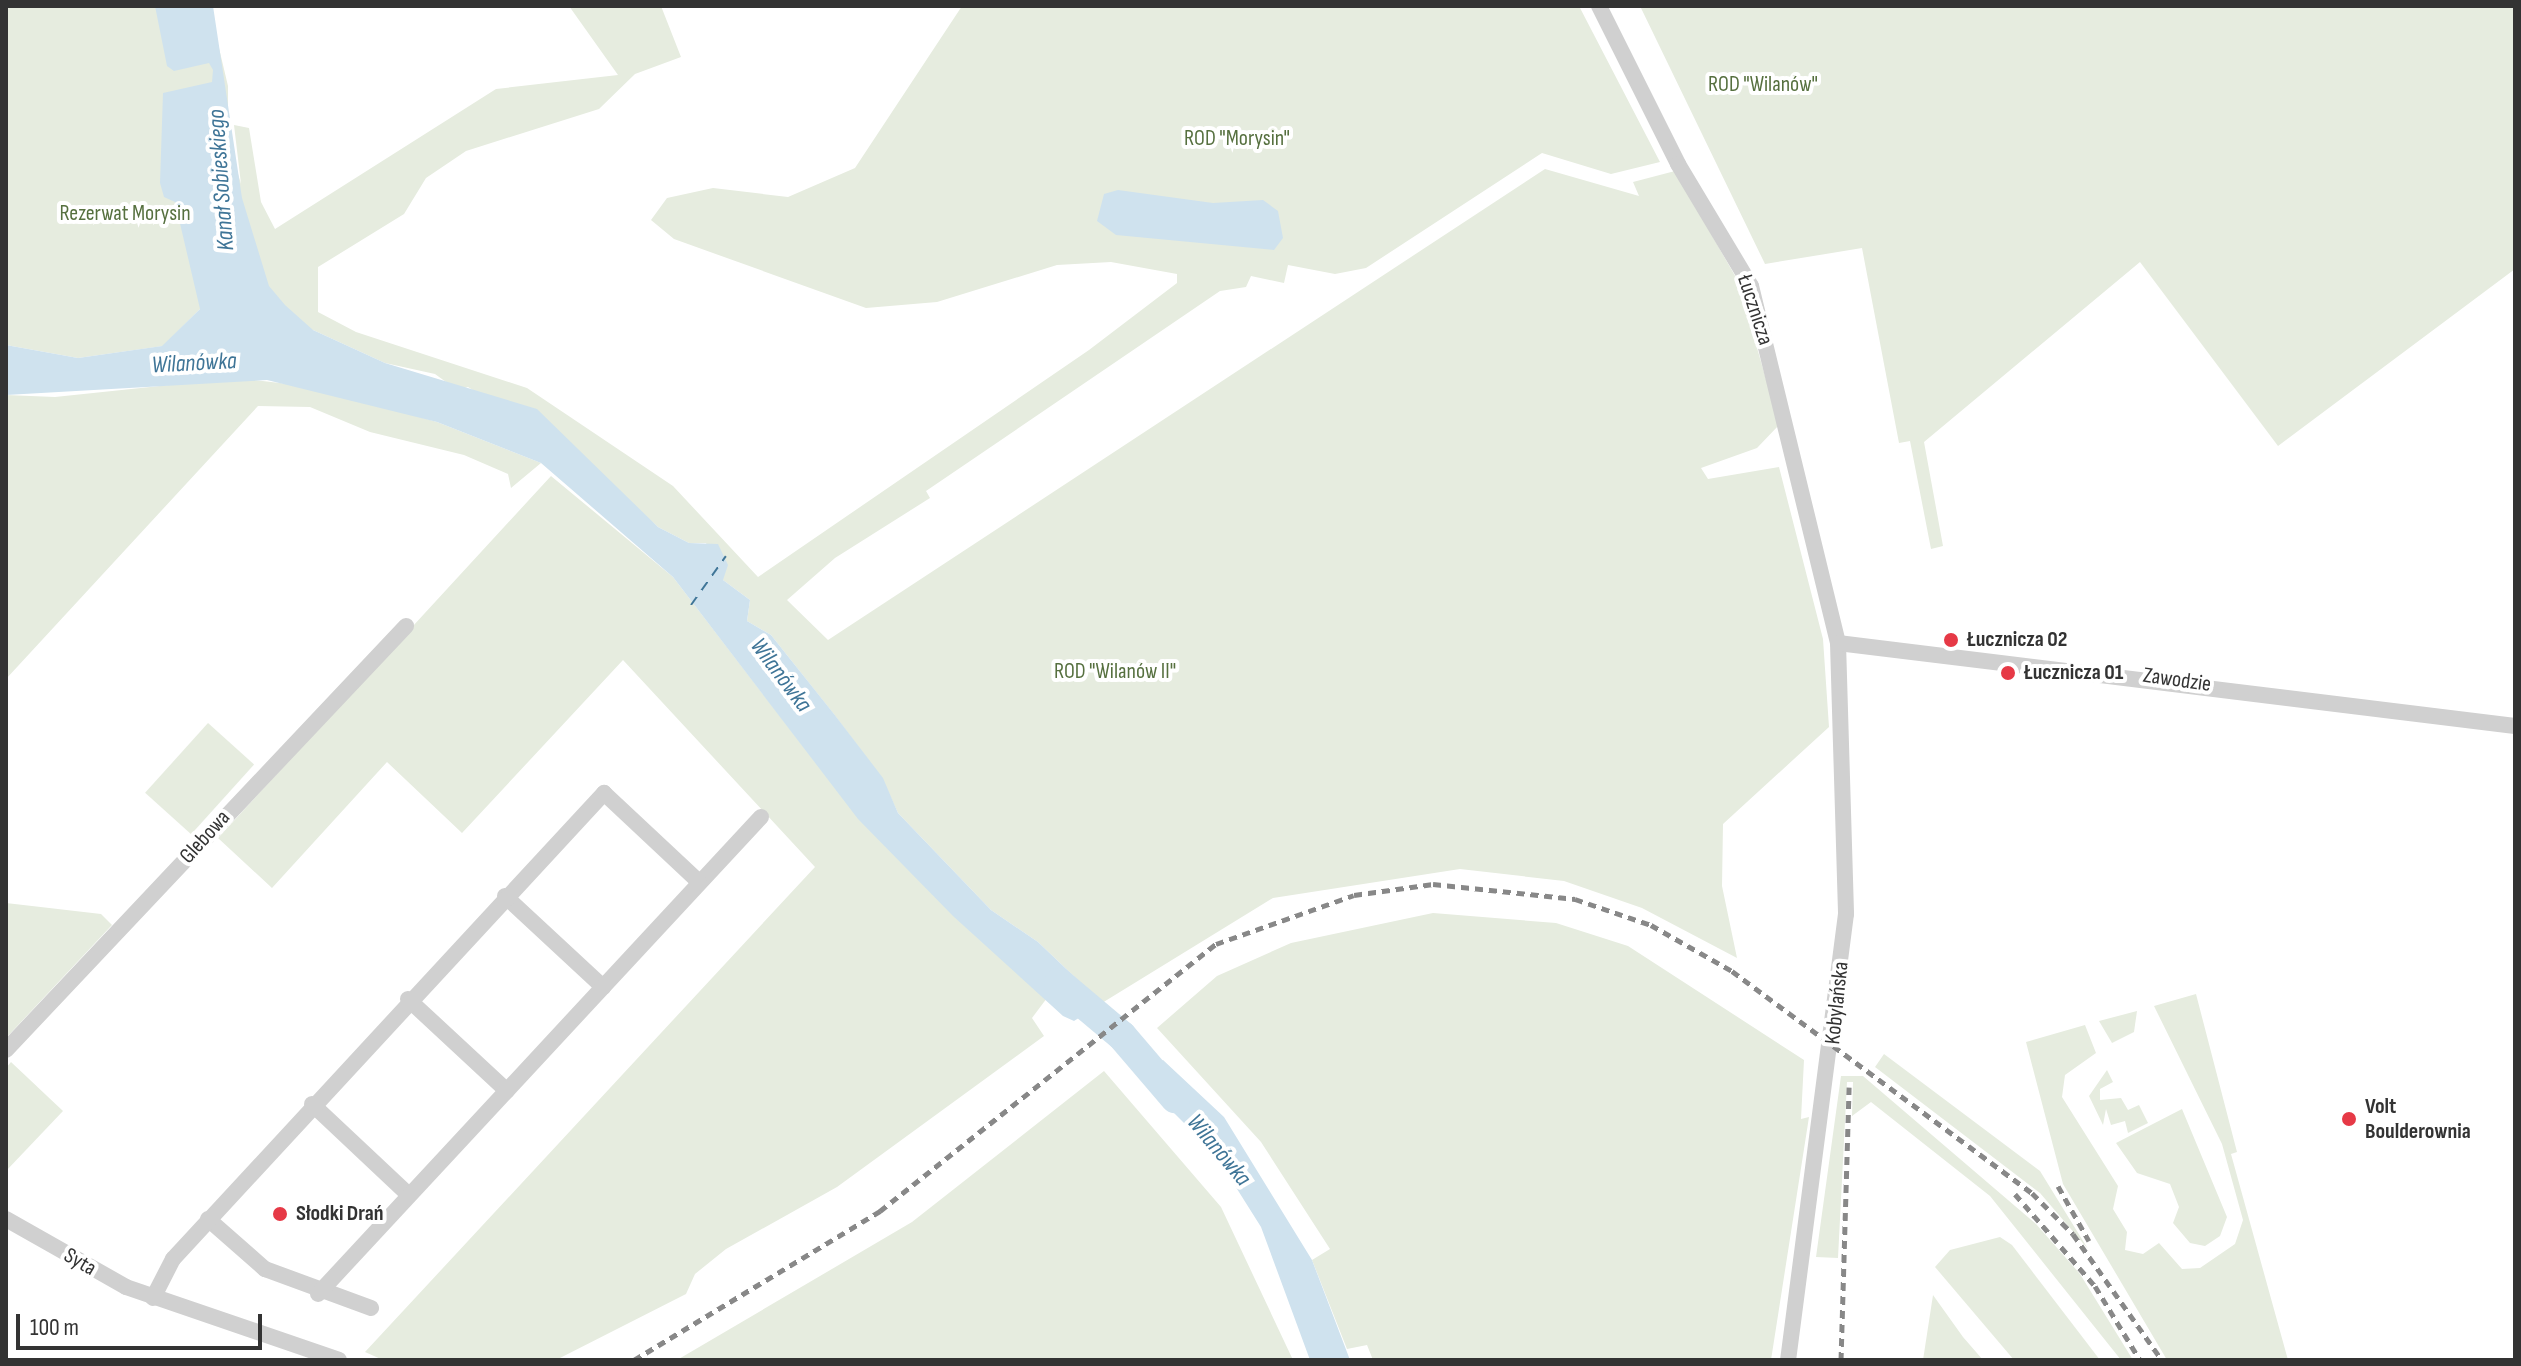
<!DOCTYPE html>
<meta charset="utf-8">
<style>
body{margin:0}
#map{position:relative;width:2521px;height:1366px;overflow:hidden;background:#fff;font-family:"Sofia Sans Condensed",sans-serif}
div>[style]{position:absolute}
.green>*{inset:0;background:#e6ecdf;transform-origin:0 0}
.water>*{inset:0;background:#cfe2ee}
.river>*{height:30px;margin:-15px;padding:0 15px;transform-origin:15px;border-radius:15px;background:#cfe2ee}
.ferry>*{height:2px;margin-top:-1px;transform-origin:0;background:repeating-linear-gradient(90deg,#3f7597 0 10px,transparent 0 18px)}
.minor>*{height:16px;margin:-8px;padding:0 8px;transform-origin:8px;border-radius:8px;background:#d0d0d0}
.rail>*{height:5px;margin-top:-2.5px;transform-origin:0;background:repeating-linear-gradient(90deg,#888 0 8px,transparent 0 14px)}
.dots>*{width:22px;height:22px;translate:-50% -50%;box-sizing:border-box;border:4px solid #fff;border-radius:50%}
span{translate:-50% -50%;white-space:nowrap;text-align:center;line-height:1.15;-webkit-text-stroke:8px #fff;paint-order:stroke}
.park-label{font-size:22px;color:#56703f}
.street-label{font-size:22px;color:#333}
.poi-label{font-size:22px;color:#333;font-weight:700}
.left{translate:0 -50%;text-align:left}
.water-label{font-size:24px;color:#3f7597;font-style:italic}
.frame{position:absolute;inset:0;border:8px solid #333;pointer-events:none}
.scale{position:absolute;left:16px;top:1314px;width:246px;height:36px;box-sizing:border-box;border:4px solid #333;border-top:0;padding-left:10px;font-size:24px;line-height:28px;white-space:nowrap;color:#333;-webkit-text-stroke:6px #fff;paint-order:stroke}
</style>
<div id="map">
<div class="green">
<i style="clip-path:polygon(6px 6px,209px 6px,228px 86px,228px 140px,241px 184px,234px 125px,249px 128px,261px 202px,275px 229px,496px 89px,618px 75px,569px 6px,661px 6px,681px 57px,635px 74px,599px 109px,466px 151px,426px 178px,404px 214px,318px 267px,318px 312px,356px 332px,527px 388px,673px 486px,758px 577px,1089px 350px,1177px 283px,1177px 274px,1111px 262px,1057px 265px,937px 302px,866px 308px,674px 239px,651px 220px,667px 198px,713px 188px,788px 197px,855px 168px,962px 6px,1579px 6px,1660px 162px,1611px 174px,1542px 153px,1366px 268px,1335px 274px,1288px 265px,1284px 283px,1251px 276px,1246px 287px,1220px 291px,926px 491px,930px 498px,835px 558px,787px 600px,828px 640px,1545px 169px,1639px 196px,1633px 182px,1675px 171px,1738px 281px,1779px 425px,1757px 448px,1701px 468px,1708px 479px,1779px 467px,1823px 639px,1829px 727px,1723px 824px,1722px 886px,1737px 958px,1642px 908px,1564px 881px,1460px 869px,1273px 898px,1102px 1003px,1038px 942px,991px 910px,898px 813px,882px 778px,833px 713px,771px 635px,747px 621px,750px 600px,723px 580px,706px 543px,689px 543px,658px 527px,587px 462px,468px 387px,457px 390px,435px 374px,385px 363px,313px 330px,200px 309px,163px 346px,78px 358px,6px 345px)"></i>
<i style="clip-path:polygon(1640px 6px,2515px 6px,2515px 269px,2278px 446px,2140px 262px,1924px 442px,1943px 546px,1931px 549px,1910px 441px,1899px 443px,1862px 248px,1765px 264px)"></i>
<i style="clip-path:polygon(236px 378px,314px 387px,437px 422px,541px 463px,511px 488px,508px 474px,464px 455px,370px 432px,310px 407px,258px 406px,6px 679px,6px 395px,55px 397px)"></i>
<i style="clip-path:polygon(551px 476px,673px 577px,859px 819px,1047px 998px,1032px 1018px,1044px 1036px,837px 1187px,726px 1249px,695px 1274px,686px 1294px,556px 1360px,383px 1360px,365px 1352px,815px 867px,623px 660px,462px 833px,387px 762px,272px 888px,218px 838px)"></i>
<i style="left:208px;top:723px;width:62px;height:94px;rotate:42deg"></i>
<i style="clip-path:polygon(6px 903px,101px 914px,112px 925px,6px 1038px)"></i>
<i style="clip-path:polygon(1433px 913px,1556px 923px,1628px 946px,1804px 1060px,1801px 1119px,1809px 1117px,1771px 1360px,1373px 1360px,1367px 1345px,1347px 1349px,1312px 1260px,1330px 1249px,1261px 1142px,1157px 1028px,1217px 976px,1291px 943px)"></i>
<i style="clip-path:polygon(2196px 994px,2237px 1152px,2231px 1154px,2288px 1360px,2167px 1360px,2063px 1184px,2026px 1042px,2085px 1025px,2096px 1053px,2065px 1075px,2062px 1097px,2118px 1186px,2113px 1209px,2127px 1232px,2125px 1250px,2143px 1254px,2159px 1243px,2182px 1269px,2200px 1268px,2235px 1244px,2243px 1220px,2222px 1144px,2154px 1006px)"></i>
<i style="clip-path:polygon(2137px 1011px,2134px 1032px,2112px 1043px,2099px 1021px)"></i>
<i style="clip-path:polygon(1884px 1054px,2040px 1171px,2088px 1249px,2040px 1193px,1875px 1067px)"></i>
<i style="clip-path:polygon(11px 1062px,63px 1111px,6px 1171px,6px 1068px)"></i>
<i style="clip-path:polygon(2107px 1070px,2113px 1082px,2100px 1089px,2100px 1100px,2121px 1098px,2128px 1110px,2139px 1105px,2148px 1123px,2128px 1133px,2125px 1121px,2111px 1125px,2106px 1109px,2103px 1125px,2089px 1096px)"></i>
<i style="clip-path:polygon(1104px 1071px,1221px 1207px,1293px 1360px,677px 1360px,912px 1222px)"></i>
<i style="clip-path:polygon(1841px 1076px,1863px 1076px,2036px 1224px,2080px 1274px,2133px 1360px,2121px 1360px,1990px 1196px,1871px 1102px,1852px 1116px,1853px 1082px,1847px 1082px,1838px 1258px,1816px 1257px)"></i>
<i style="clip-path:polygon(2182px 1109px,2227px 1217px,2220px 1236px,2205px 1246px,2190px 1243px,2173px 1223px,2179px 1207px,2170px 1184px,2137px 1173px,2116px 1143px)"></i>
<i style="clip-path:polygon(2000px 1237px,2012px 1245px,2100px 1360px,2014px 1360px,1935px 1267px,1950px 1250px)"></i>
<i style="clip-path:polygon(1933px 1295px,1963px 1337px,1983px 1360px,1923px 1360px)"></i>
</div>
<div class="water">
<i style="clip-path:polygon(155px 6px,213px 6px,242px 198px,269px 286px,285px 305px,313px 330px,385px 363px,537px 409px,658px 527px,689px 543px,718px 544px,728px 565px,723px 580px,750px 600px,747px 621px,771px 635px,834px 714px,883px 778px,898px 813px,991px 910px,1038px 942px,1102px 1003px,1074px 1021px,1063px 1016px,953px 916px,858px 819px,673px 577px,541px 463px,437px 422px,267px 380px,6px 395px,6px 345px,78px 358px,162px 346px,200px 309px,175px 202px,164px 197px,160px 183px,163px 93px,212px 82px,213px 70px,209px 63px,174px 71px,167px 66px)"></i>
<i style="clip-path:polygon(1118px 190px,1213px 203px,1263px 200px,1278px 211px,1283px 238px,1274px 250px,1116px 235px,1097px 221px,1104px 194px)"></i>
<i style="clip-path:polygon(1163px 1060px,1224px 1117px,1312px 1260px,1350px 1360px,1310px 1360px,1261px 1227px,1215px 1154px,1138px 1077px)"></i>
</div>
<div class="river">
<i style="left:1059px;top:983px;width:82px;rotate:40.1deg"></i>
<i style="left:1122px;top:1036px;width:82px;rotate:49.5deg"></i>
</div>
<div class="ferry">
<i style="left:691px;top:605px;width:60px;rotate:-54.5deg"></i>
</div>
<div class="minor">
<i style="left:1599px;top:6px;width:177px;rotate:63.4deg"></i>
<i style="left:1678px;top:164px;width:142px;rotate:59.1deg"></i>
<i style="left:1751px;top:286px;width:367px;rotate:76.3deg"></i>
<i style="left:1838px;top:643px;width:271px;rotate:88.3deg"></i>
<i style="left:1846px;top:914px;width:450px;rotate:97.4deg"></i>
<i style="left:1838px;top:643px;width:682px;rotate:6.99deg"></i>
<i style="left:505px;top:896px;width:134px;rotate:42.9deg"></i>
<i style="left:408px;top:999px;width:135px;rotate:42.9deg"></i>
<i style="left:6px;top:1050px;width:583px;rotate:-46.67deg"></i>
<i style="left:312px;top:1104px;width:133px;rotate:43.2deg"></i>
<i style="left:6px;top:1219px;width:138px;rotate:29.5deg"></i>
<i style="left:126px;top:1287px;width:225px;rotate:18.9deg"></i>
<i style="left:208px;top:1219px;width:76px;rotate:41.3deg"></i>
<i style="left:265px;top:1269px;width:113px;rotate:20.2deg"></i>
<i style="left:318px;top:1294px;width:651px;rotate:-47.12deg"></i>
<i style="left:153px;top:1298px;width:44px;rotate:-62.9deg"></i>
<i style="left:173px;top:1259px;width:635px;rotate:-47.23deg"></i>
<i style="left:604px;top:793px;width:130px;rotate:43.1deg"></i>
</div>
<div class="rail">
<i style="left:2058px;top:1186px;width:63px;rotate:60.6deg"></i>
<i style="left:2015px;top:1194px;width:122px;rotate:49deg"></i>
<i style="left:2095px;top:1286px;width:87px;rotate:58.7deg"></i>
<i style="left:634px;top:1360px;width:288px;rotate:-31.2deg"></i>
<i style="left:880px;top:1211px;width:429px;rotate:-38.5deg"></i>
<i style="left:1216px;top:944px;width:146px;rotate:-19.5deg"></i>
<i style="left:1354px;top:895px;width:80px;rotate:-7.9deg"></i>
<i style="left:1433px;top:884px;width:143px;rotate:6deg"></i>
<i style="left:1575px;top:899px;width:80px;rotate:18.9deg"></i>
<i style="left:1651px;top:925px;width:93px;rotate:29.6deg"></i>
<i style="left:1732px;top:971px;width:373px;rotate:36.5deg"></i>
<i style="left:2032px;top:1193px;width:58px;rotate:45deg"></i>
<i style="left:2073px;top:1234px;width:154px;rotate:54.8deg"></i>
<i style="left:1841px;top:1360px;width:273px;rotate:-88.3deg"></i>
</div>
<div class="dots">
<i style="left:1951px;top:640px;background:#e63946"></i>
<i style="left:2008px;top:673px;background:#e63946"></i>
<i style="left:2349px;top:1119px;background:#e63946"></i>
<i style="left:280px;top:1214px;background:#e63946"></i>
</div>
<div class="park-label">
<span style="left:1763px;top:85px">ROD "Wilanów"</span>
<span style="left:1237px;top:139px">ROD "Morysin"</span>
<span style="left:125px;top:214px">Rezerwat Morysin</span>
<span style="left:1115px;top:672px">ROD "Wilanów II"</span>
</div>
<div class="street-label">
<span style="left:1755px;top:310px;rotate:72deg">Łucznicza</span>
<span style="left:2177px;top:680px;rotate:8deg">Zawodzie</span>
<span style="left:205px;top:837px;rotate:-48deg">Glebowa</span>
<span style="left:1837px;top:1003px;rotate:-84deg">Kobylańska</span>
<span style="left:80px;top:1262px;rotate:30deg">Syta</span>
</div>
<div class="poi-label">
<span class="left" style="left:1967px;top:640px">Łucznicza 02</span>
<span class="left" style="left:2024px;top:673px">Łucznicza 01</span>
<span class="left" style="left:2365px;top:1119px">Volt<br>Boulderownia</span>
<span class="left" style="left:296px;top:1214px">Słodki Drań</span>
</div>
<div class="water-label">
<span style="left:221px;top:180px;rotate:-94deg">Kanał Sobieskiego</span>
<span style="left:194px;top:363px;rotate:-3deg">Wilanówka</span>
<span style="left:781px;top:675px;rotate:53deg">Wilanówka</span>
<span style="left:1219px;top:1150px;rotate:50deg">Wilanówka</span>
</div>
<div class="frame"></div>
<div class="scale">100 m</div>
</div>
